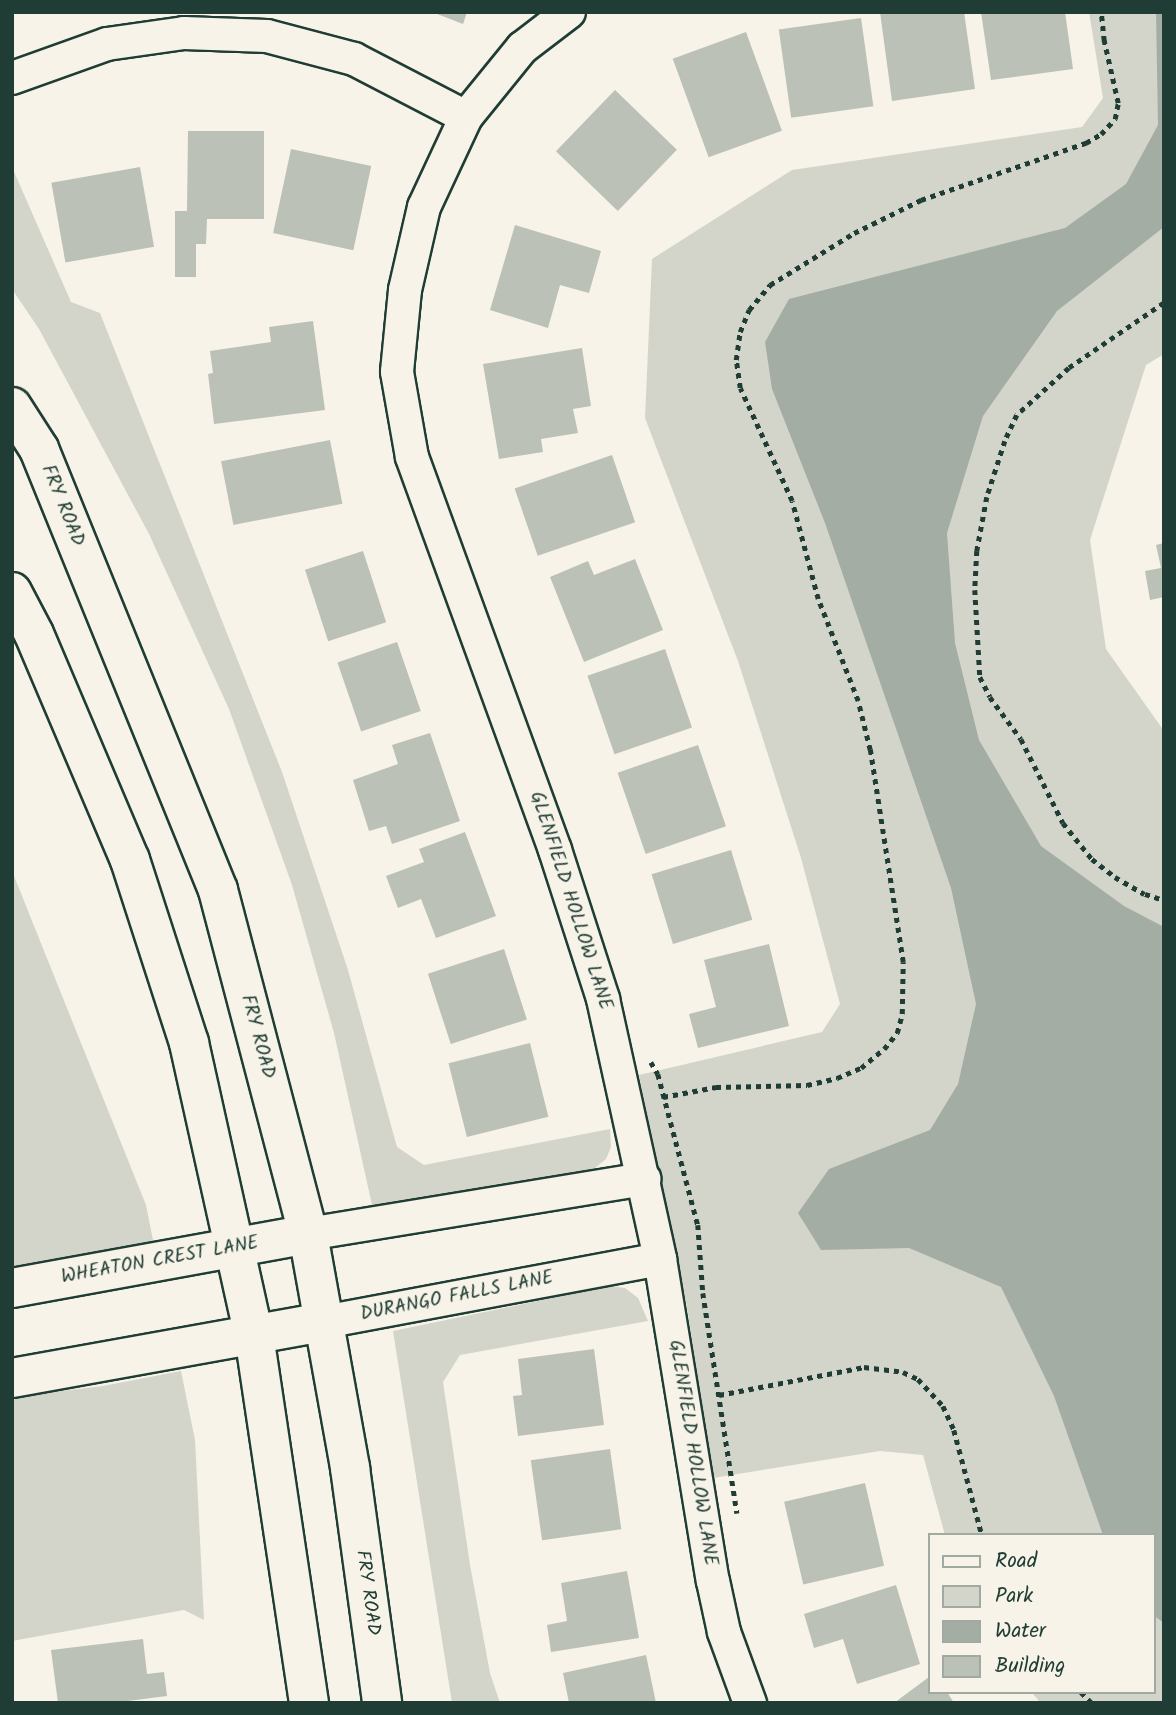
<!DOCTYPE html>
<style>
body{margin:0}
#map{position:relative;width:1176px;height:1715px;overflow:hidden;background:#f7f3e8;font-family:Kalam,sans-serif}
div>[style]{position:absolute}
.green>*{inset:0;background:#d3d5ca}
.water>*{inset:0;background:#a4ada3}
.building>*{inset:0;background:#bbc1b6;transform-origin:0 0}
.path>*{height:4.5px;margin-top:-2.25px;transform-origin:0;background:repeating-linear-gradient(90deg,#1f3d34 0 5px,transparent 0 10px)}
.roads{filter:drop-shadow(2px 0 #1f3d34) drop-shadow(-2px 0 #1f3d34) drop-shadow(0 2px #1f3d34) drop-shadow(0 -2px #1f3d34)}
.street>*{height:32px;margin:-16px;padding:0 16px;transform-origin:16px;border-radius:16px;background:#f7f3e8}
.secondary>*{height:38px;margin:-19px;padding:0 19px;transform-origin:19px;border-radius:19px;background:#f7f3e8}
span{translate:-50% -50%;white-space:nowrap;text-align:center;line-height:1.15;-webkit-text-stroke:5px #f7f3e8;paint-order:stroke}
.street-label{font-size:19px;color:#1f3d34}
.frame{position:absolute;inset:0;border:14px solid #1f3d34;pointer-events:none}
.legend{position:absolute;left:928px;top:1533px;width:228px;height:161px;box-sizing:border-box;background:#f7f3e8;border:2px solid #a1aaa0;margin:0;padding:9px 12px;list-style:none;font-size:21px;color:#1f3d34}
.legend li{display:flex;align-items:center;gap:14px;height:35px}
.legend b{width:35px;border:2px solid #a1aaa0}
</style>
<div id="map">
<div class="green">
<i style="clip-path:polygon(1089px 12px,1164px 12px,1164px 354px,1146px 365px,1090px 540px,1106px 649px,1164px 731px,1164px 1703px,1041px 1703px,1031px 1692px,1153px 1692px,1153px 1535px,945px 1535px,923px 1455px,880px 1451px,713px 1478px,687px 1307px,639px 1075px,822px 1032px,840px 1004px,801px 858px,738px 661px,645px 418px,652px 259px,792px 170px,1082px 127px,1103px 98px)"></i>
<i style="clip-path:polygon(12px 167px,71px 302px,100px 313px,282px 772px,348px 970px,397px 1147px,424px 1165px,610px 1129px,611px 1147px,606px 1159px,595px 1168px,576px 1175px,374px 1214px,334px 1033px,292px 885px,229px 709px,149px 534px,39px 329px,12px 289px)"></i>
<i style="clip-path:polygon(12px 871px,146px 1205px,156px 1255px,12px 1277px)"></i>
<i style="clip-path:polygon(610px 1286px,625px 1288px,638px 1298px,648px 1321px,460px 1355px,443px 1382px,470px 1565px,490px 1673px,500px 1703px,452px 1703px,393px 1331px)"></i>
<i style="clip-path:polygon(181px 1371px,195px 1440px,204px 1620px,184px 1610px,12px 1641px,12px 1397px,103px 1386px)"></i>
</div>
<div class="water">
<i style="clip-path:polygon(1156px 12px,1164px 12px,1164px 227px,1057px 311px,983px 416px,947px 533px,955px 643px,979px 740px,1041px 846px,1124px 906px,1164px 927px,1164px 1623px,1153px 1615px,1153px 1535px,1103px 1535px,1054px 1396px,1001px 1287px,909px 1248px,821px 1250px,798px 1213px,829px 1169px,930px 1130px,958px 1084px,976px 1004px,951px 888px,825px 523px,772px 389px,765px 342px,789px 299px,1065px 228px,1126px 184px,1158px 125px)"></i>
</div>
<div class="building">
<i style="clip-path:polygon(432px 12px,467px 12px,463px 24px)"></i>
<i style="clip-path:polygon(880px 12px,964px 12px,975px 89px,892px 101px)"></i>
<i style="clip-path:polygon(981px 12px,1065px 12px,1073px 69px,991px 80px)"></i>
<i style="left:861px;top:18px;width:89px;height:83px;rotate:82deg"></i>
<i style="left:746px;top:32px;width:105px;height:78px;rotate:70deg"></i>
<i style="left:615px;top:90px;width:86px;height:85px;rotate:44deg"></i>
<i style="clip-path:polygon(188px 131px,264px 131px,264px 219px,207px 219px,206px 244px,196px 244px,196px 277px,175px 277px,175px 211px,187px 211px)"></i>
<i style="left:291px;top:149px;width:82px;height:86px;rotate:12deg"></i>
<i style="left:140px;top:167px;width:81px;height:90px;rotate:80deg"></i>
<i style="clip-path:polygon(515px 225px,601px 251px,589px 293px,560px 285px,548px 328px,490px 310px)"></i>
<i style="clip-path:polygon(313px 321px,325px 410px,214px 424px,208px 374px,213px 373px,210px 351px,271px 342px,269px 327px)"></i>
<i style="clip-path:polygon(582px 348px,591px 406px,573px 409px,578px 433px,541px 439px,543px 452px,499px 459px,483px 364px)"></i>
<i style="left:330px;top:440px;width:65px;height:111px;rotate:79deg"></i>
<i style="left:612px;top:455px;width:71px;height:103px;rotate:71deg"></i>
<i style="clip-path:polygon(1164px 543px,1164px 597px,1150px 600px,1145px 571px,1161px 568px,1156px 545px)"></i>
<i style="left:363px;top:551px;width:75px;height:61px;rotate:72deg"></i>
<i style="clip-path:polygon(635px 559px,663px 630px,584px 662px,550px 577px,588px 561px,594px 575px)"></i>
<i style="left:397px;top:642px;width:73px;height:63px;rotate:71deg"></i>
<i style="left:665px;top:649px;width:83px;height:82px;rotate:71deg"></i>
<i style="clip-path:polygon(430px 733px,460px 821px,392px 844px,386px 826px,369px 831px,353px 780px,398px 764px,392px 745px)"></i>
<i style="left:698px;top:745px;width:86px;height:85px;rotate:71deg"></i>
<i style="clip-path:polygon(465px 832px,496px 916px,436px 938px,421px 899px,398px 908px,386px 876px,424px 862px,419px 849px)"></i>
<i style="left:731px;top:850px;width:73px;height:83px;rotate:73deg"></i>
<i style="clip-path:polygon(769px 944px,789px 1026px,698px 1048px,689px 1014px,716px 1007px,704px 960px)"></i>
<i style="left:504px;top:949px;width:74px;height:80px;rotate:72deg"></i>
<i style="left:530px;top:1043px;width:76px;height:84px;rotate:76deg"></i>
<i style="clip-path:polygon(594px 1349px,604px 1425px,518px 1436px,513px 1396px,522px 1395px,518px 1359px)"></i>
<i style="left:610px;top:1449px;width:81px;height:80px;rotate:82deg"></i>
<i style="left:865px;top:1483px;width:85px;height:83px;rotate:77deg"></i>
<i style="clip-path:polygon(627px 1571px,639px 1638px,551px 1652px,547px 1625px,567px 1621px,561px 1583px)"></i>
<i style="clip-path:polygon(896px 1585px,920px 1664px,857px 1684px,843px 1639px,814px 1648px,804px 1614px)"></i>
<i style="clip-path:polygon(143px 1639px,147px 1674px,164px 1672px,167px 1696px,112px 1703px,58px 1703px,51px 1650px)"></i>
<i style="clip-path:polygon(646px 1655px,656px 1703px,569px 1703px,563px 1673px)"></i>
<i style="clip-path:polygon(929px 1677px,929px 1692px,947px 1692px,954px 1703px,894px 1703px)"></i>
</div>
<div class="path">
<i style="left:1164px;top:303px;width:115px;rotate:145.6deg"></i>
<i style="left:1069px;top:368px;width:70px;rotate:137.9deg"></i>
<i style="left:1017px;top:415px;width:29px;rotate:115deg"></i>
<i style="left:1005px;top:441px;width:59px;rotate:107.8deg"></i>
<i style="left:987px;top:497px;width:55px;rotate:100.5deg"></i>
<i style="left:977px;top:551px;width:39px;rotate:93deg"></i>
<i style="left:975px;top:590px;width:87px;rotate:86.7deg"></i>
<i style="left:980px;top:677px;width:22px;rotate:63deg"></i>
<i style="left:990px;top:697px;width:52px;rotate:53.6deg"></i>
<i style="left:1021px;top:739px;width:94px;rotate:63.4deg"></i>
<i style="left:1063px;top:823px;width:46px;rotate:51.1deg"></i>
<i style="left:1092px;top:859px;width:29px;rotate:38deg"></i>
<i style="left:1115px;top:877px;width:34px;rotate:30deg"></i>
<i style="left:1145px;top:894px;width:20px;rotate:18deg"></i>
<i style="left:651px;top:1062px;width:14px;rotate:60deg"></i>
<i style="left:658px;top:1074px;width:156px;rotate:75.2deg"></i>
<i style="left:698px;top:1225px;width:68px;rotate:85.8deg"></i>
<i style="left:703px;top:1293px;width:223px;rotate:81.2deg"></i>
<i style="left:663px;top:1097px;width:54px;rotate:-10.7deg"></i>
<i style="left:716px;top:1087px;width:91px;rotate:-1.3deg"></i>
<i style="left:807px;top:1085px;width:31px;rotate:-13deg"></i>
<i style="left:837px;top:1078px;width:26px;rotate:-23deg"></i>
<i style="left:861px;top:1068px;width:30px;rotate:-40deg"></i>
<i style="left:884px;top:1049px;width:21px;rotate:-51deg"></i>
<i style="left:897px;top:1033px;width:20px;rotate:-75deg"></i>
<i style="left:902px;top:1014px;width:52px;rotate:-88.9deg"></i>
<i style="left:903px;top:962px;width:215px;rotate:-98.8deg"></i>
<i style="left:870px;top:750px;width:50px;rotate:-103.8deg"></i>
<i style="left:858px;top:701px;width:110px;rotate:-111.4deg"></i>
<i style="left:818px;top:599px;width:101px;rotate:-104.9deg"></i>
<i style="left:792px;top:501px;width:124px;rotate:-114.7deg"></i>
<i style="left:740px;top:388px;width:28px;rotate:-98deg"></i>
<i style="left:736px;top:360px;width:28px;rotate:-82deg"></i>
<i style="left:740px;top:332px;width:24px;rotate:-68deg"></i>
<i style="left:749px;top:310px;width:33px;rotate:-50deg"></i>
<i style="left:770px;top:285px;width:99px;rotate:-31.8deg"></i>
<i style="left:854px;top:233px;width:75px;rotate:-26.2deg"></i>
<i style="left:921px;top:200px;width:175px;rotate:-19.1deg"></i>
<i style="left:1086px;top:143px;width:17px;rotate:-31deg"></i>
<i style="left:1101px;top:134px;width:21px;rotate:-47deg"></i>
<i style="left:1115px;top:119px;width:16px;rotate:-79deg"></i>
<i style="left:1118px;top:103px;width:64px;rotate:-102.7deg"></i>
<i style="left:1104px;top:41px;width:29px;rotate:-96deg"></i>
<i style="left:719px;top:1395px;width:148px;rotate:-10.9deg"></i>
<i style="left:864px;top:1367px;width:39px;rotate:7deg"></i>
<i style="left:903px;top:1372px;width:17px;rotate:25deg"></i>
<i style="left:918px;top:1379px;width:37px;rotate:47deg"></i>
<i style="left:943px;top:1406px;width:26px;rotate:65deg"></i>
<i style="left:954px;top:1430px;width:109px;rotate:75.1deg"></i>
<i style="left:1081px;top:1692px;width:16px;rotate:45deg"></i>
</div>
<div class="roads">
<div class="street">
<i style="left:569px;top:12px;width:59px;rotate:142.5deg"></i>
<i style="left:522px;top:48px;width:89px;rotate:129.1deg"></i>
<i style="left:466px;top:117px;width:99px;rotate:115deg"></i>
<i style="left:424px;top:207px;width:85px;rotate:102.9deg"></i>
<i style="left:405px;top:290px;width:82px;rotate:95.6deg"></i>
<i style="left:397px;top:372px;width:86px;rotate:80deg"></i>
<i style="left:412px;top:457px;width:418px;rotate:70deg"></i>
<i style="left:555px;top:850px;width:157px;rotate:72.1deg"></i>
<i style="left:603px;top:999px;width:266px;rotate:77.6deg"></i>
<i style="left:660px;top:1259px;width:326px;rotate:80.7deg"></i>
<i style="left:713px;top:1581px;width:52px;rotate:77.8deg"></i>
<i style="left:724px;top:1632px;width:76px;rotate:69.9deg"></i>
<i style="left:12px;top:78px;width:101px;rotate:-19.7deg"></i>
<i style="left:107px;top:44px;width:78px;rotate:-8.1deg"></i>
<i style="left:184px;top:33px;width:83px;rotate:2.1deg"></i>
<i style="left:267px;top:36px;width:90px;rotate:14.8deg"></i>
<i style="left:354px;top:59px;width:126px;rotate:27.4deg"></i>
<i style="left:308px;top:1234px;width:341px;rotate:-9.3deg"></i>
<i style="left:324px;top:1322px;width:342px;rotate:-10.6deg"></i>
</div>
<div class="secondary">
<i style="left:12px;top:407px;width:50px;rotate:57.3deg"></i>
<i style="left:39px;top:449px;width:476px;rotate:67.9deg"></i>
<i style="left:218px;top:890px;width:356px;rotate:75.3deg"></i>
<i style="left:308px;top:1234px;width:238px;rotate:79.8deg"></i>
<i style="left:350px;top:1468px;width:237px;rotate:82.2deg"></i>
<i style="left:12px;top:592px;width:47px;rotate:62.4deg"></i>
<i style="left:34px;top:634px;width:246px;rotate:67deg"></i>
<i style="left:130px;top:860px;width:192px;rotate:72.1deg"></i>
<i style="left:189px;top:1043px;width:299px;rotate:77.5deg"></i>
<i style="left:254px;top:1335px;width:372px;rotate:81.5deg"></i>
<i style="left:12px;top:1288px;width:301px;rotate:-10.3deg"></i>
<i style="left:12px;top:1378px;width:317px;rotate:-10.2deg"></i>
</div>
</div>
<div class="street-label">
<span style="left:62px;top:506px;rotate:68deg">FRY ROAD</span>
<span style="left:570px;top:901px;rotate:72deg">GLENFIELD HOLLOW LANE</span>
<span style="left:257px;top:1037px;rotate:75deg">FRY ROAD</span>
<span style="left:160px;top:1261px;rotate:-10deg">WHEATON CREST LANE</span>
<span style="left:457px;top:1297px;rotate:-11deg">DURANGO FALLS LANE</span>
<span style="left:692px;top:1453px;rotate:81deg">GLENFIELD HOLLOW LANE</span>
<span style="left:367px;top:1593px;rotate:82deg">FRY ROAD</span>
</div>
<div class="frame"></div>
<ul class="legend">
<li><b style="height:9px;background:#f7f3e8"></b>Road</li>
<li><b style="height:19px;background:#d3d5ca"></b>Park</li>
<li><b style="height:19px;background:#a4ada3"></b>Water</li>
<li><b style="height:19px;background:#bbc1b6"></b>Building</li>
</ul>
</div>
